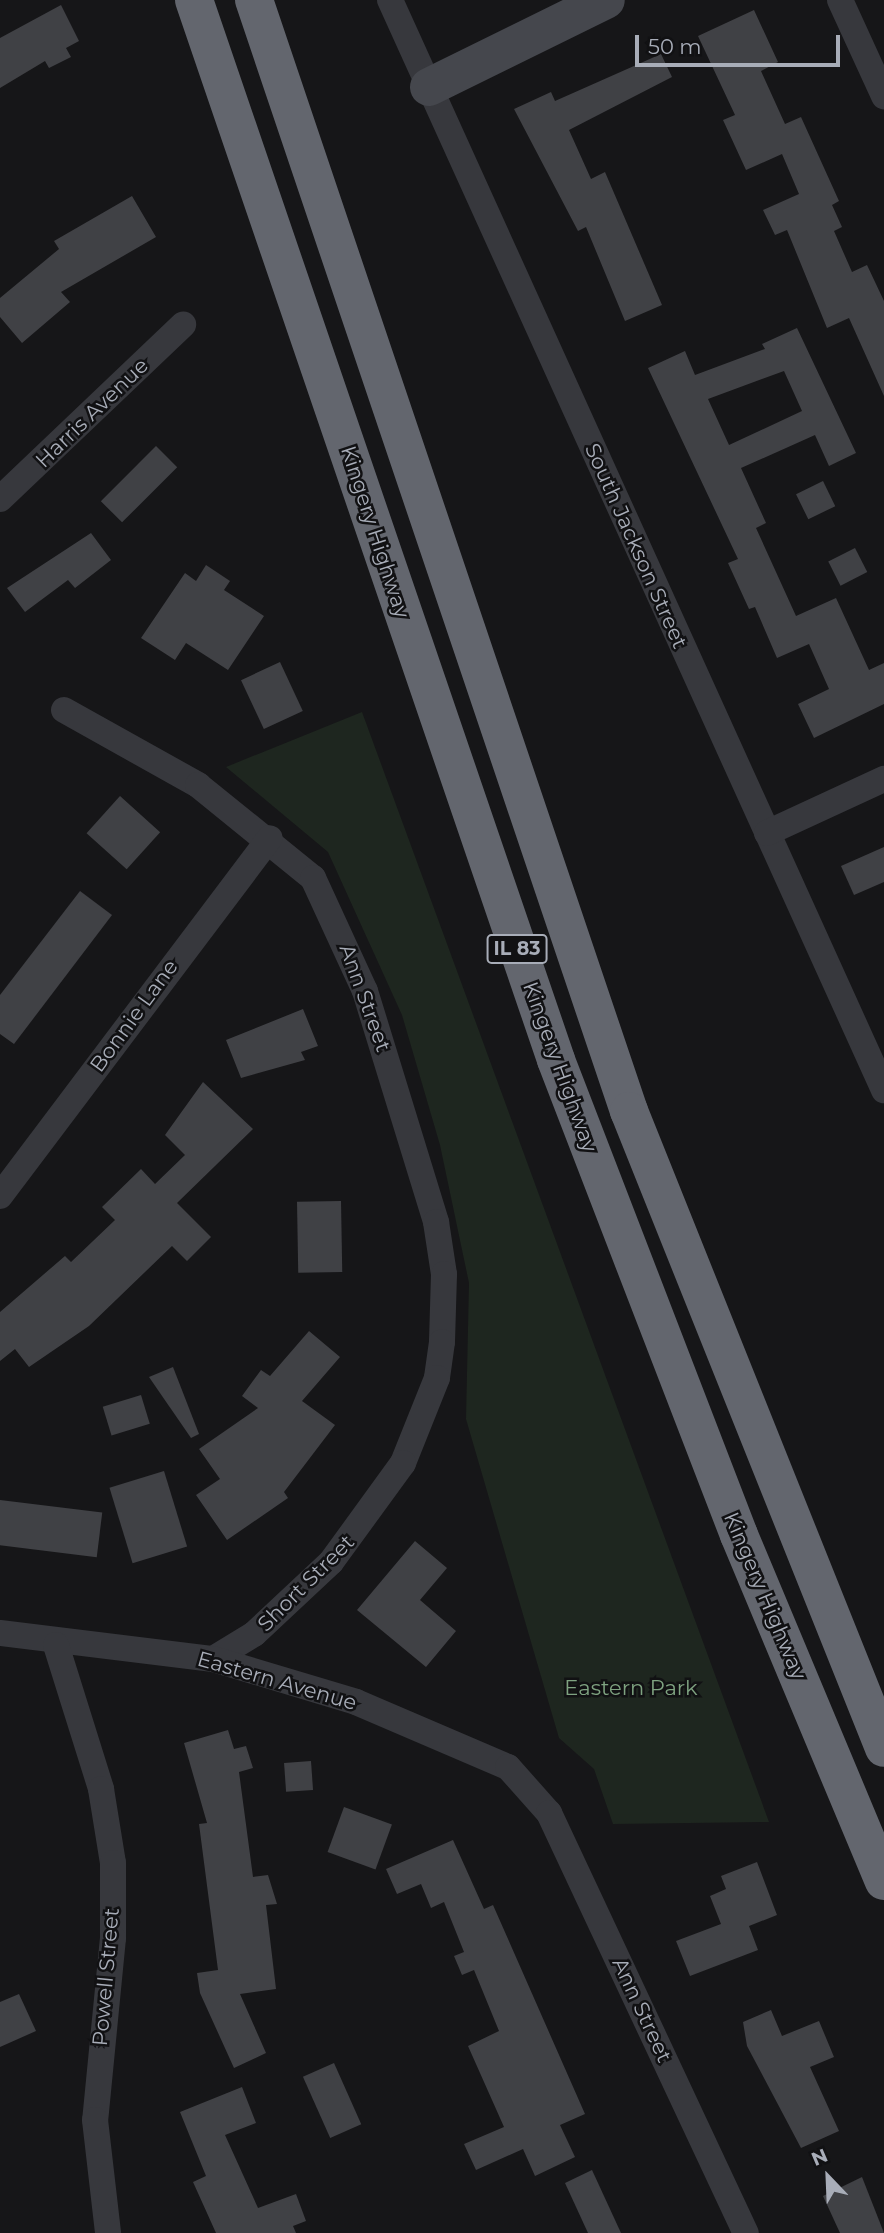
<!DOCTYPE html>
<style>
body{margin:0}
#map{position:relative;width:884px;height:2233px;overflow:hidden;background:#161618;font-family:Montserrat,sans-serif}
div>[style]{position:absolute}
.green>*{inset:0;background:#1e261f}
.building>*{inset:0;background:#404145;transform-origin:0 0}
.street>*{height:26px;margin:-13px;padding:0 13px;transform-origin:13px;border-radius:13px;background:#37383d}
.secondary>*{height:38px;margin:-19px;padding:0 19px;transform-origin:19px;border-radius:19px;background:#45474d}
.highway>*{height:38px;margin:-19px;padding:0 19px;transform-origin:19px;border-radius:19px;background:#63666e}
span{translate:-50% -50%;white-space:nowrap;text-align:center;line-height:1.15;-webkit-text-stroke:5px #111113;paint-order:stroke}
.shield-label span{padding:2px 5px;background:#111113;border:2px solid;border-radius:5px;-webkit-text-stroke-width:0}
.shield-label{font-size:19px;color:#a8adb8;font-weight:700}
.street-label{font-size:21px;color:#a8adb8}
.park-label{font-size:21px;color:#7fa381}
.north{position:absolute;left:793px;top:2142px;width:70px;height:70px;-webkit-text-stroke:5px #111113;paint-order:stroke;rotate:337deg;font-size:19px;font-weight:700;line-height:28px;text-align:center;color:#a8adb8}
.north::after{content:'';display:block;margin:auto;width:24px;height:32px;background:#a8adb8;clip-path:polygon(50% 0,100% 100%,50% 72%,0 100%)}
.scale{position:absolute;left:635px;top:35px;width:205px;height:32px;box-sizing:border-box;border:4px solid #a8adb8;border-top:0;padding-left:9px;font-size:21px;line-height:24px;white-space:nowrap;color:#a8adb8;-webkit-text-stroke:5px #111113;paint-order:stroke}
</style>
<div id="map">
<div class="green">
<i style="clip-path:polygon(362px 712px,769px 1822px,613px 1824px,594px 1769px,559px 1738px,466px 1419px,469px 1283px,440px 1145px,402px 1015px,328px 852px,226px 767px)"></i>
</div>
<div class="building">
<i style="clip-path:polygon(61px 5px,79px 41px,66px 48px,71px 57px,49px 68px,45px 61px,0 88px,0 38px)"></i>
<i style="clip-path:polygon(754px 10px,778px 62px,761px 71px,785px 124px,801px 117px,839px 201px,832px 205px,842px 227px,834px 231px,852px 272px,867px 265px,884px 301px,884px 396px,849px 318px,827px 328px,787px 230px,775px 235px,763px 210px,799px 194px,782px 154px,746px 170px,723px 120px,735px 115px,698px 36px)"></i>
<i style="clip-path:polygon(661px 54px,672px 77px,569px 130px,591px 179px,605px 172px,662px 305px,625px 321px,586px 227px,578px 231px,514px 109px,551px 92px,555px 101px)"></i>
<i style="clip-path:polygon(132px 196px,156px 237px,61px 292px,70px 302px,22px 343px,0 317px,0 298px,59px 249px,54px 241px)"></i>
<i style="clip-path:polygon(evenodd,797px 328px,856px 453px,829px 466px,815px 435px,741px 468px,766px 523px,756px 528px,796px 616px,836px 598px,869px 670px,884px 663px,884px 704px,814px 738px,798px 704px,829px 689px,809px 644px,777px 658px,755px 607px,749px 609px,728px 563px,738px 559px,648px 368px,685px 351px,695px 375px,765px 349px,762px 344px,797px 328px,784px 371px,802px 411px,729px 445px,708px 399px,784px 371px)"></i>
<i style="left:156px;top:446px;width:30px;height:78px;rotate:45deg"></i>
<i style="left:823px;top:481px;width:28px;height:30px;rotate:64deg"></i>
<i style="clip-path:polygon(91px 533px,111px 560px,75px 588px,68px 580px,25px 612px,7px 588px)"></i>
<i style="left:855px;top:548px;width:27px;height:30px;rotate:63deg"></i>
<i style="clip-path:polygon(206px 565px,230px 581px,224px 590px,264px 616px,228px 670px,186px 643px,175px 660px,141px 638px,185px 573px,196px 581px)"></i>
<i style="left:280px;top:662px;width:54px;height:43px;rotate:65deg"></i>
<i style="left:120px;top:796px;width:54px;height:50px;rotate:42deg"></i>
<i style="clip-path:polygon(884px 847px,884px 882px,854px 895px,841px 866px)"></i>
<i style="clip-path:polygon(80px 891px,112px 915px,14px 1044px,0 1034px,0 995px)"></i>
<i style="clip-path:polygon(303px 1009px,318px 1046px,301px 1052px,305px 1060px,241px 1078px,226px 1040px)"></i>
<i style="clip-path:polygon(203px 1082px,253px 1129px,177px 1203px,211px 1237px,187px 1261px,172px 1246px,89px 1326px,29px 1367px,15px 1349px,0 1361px,0 1312px,65px 1256px,71px 1262px,115px 1220px,102px 1207px,141px 1169px,155px 1184px,185px 1155px,165px 1135px)"></i>
<i style="left:341px;top:1201px;width:71px;height:44px;rotate:89deg"></i>
<i style="clip-path:polygon(309px 1331px,340px 1357px,302px 1401px,335px 1425px,284px 1492px,288px 1498px,227px 1540px,196px 1495px,220px 1479px,199px 1449px,258px 1408px,242px 1396px,261px 1370px,270px 1376px)"></i>
<i style="clip-path:polygon(173px 1367px,199px 1434px,191px 1438px,149px 1377px)"></i>
<i style="left:141px;top:1395px;width:30px;height:40px;rotate:73deg"></i>
<i style="left:164px;top:1471px;width:79px;height:57px;rotate:73deg"></i>
<i style="left:0;top:1500px;width:103px;height:45px;rotate:7deg"></i>
<i style="clip-path:polygon(415px 1541px,447px 1568px,420px 1600px,456px 1631px,426px 1667px,357px 1610px)"></i>
<i style="clip-path:polygon(228px 1730px,234px 1749px,246px 1746px,253px 1768px,239px 1772px,253px 1877px,268px 1875px,277px 1904px,266px 1905px,276px 1989px,240px 1994px,266px 2053px,234px 2068px,200px 1993px,197px 1973px,218px 1970px,199px 1824px,207px 1823px,184px 1743px)"></i>
<i style="left:311px;top:1761px;width:29px;height:27px;rotate:86deg"></i>
<i style="left:344px;top:1807px;width:51px;height:48px;rotate:20deg"></i>
<i style="clip-path:polygon(453px 1840px,484px 1909px,493px 1905px,585px 2114px,560px 2125px,575px 2157px,535px 2176px,523px 2149px,476px 2170px,464px 2144px,504px 2127px,468px 2046px,499px 2031px,474px 1970px,462px 1975px,454px 1956px,464px 1952px,444px 1902px,431px 1908px,421px 1884px,397px 1894px,386px 1869px)"></i>
<i style="clip-path:polygon(757px 1862px,777px 1915px,749px 1926px,758px 1950px,690px 1976px,676px 1941px,721px 1924px,710px 1896px,726px 1889px,721px 1876px)"></i>
<i style="clip-path:polygon(19px 1994px,36px 2031px,0 2047px,0 2002px)"></i>
<i style="clip-path:polygon(771px 2010px,782px 2036px,819px 2021px,834px 2057px,810px 2067px,839px 2131px,801px 2148px,747px 2046px,743px 2022px)"></i>
<i style="left:334px;top:2063px;width:67px;height:34px;rotate:66deg"></i>
<i style="clip-path:polygon(242px 2087px,256px 2123px,225px 2135px,258px 2208px,296px 2194px,306px 2221px,293px 2226px,296px 2233px,216px 2233px,193px 2182px,206px 2176px,180px 2112px)"></i>
<i style="clip-path:polygon(592px 2170px,621px 2233px,588px 2233px,565px 2183px)"></i>
<i style="clip-path:polygon(862px 2177px,884px 2233px,840px 2233px,823px 2196px)"></i>
</div>
<div class="street">
<i style="left:390px;top:0;width:1197px;rotate:65.62deg"></i>
<i style="left:840px;top:0;width:106px;rotate:65.4deg"></i>
<i style="left:0;top:499px;width:253px;rotate:-43.6deg"></i>
<i style="left:64px;top:710px;width:154px;rotate:29.2deg"></i>
<i style="left:198px;top:785px;width:148px;rotate:39deg"></i>
<i style="left:313px;top:878px;width:124px;rotate:65.3deg"></i>
<i style="left:365px;top:991px;width:242px;rotate:72.9deg"></i>
<i style="left:436px;top:1222px;width:53px;rotate:81.3deg"></i>
<i style="left:444px;top:1274px;width:68px;rotate:91.7deg"></i>
<i style="left:442px;top:1342px;width:36px;rotate:98deg"></i>
<i style="left:437px;top:1378px;width:92px;rotate:111.8deg"></i>
<i style="left:403px;top:1463px;width:122px;rotate:126deg"></i>
<i style="left:331px;top:1562px;width:105px;rotate:136.9deg"></i>
<i style="left:254px;top:1634px;width:48px;rotate:148.6deg"></i>
<i style="left:767px;top:833px;width:129px;rotate:-24.8deg"></i>
<i style="left:0;top:1196px;width:448px;rotate:-53deg"></i>
<i style="left:0;top:1633px;width:215px;rotate:7deg"></i>
<i style="left:213px;top:1659px;width:149px;rotate:16.7deg"></i>
<i style="left:356px;top:1702px;width:165px;rotate:23.2deg"></i>
<i style="left:508px;top:1767px;width:62px;rotate:48.3deg"></i>
<i style="left:549px;top:1813px;width:464px;rotate:64.9deg"></i>
<i style="left:56px;top:1645px;width:151px;rotate:72.6deg"></i>
<i style="left:101px;top:1789px;width:75px;rotate:80.8deg"></i>
<i style="left:113px;top:1863px;width:75px;rotate:90deg"></i>
<i style="left:113px;top:1938px;width:183px;rotate:95.6deg"></i>
<i style="left:95px;top:2120px;width:114px;rotate:83.4deg"></i>
</div>
<div class="secondary">
<i style="left:429px;top:87px;width:197px;rotate:-26.2deg"></i>
</div>
<div class="highway">
<i style="left:194px;top:0;width:1120px;rotate:71.14deg"></i>
<i style="left:556px;top:1060px;width:509px;rotate:68.93deg"></i>
<i style="left:739px;top:1535px;width:375px;rotate:67.3deg"></i>
<i style="left:254px;top:0;width:1173px;rotate:71.35deg"></i>
<i style="left:629px;top:1111px;width:686px;rotate:68.18deg"></i>
</div>
<div class="shield-label">
<span style="left:517px;top:949px">IL 83</span>
</div>
<div class="street-label">
<span style="left:92px;top:413px;rotate:-44deg">Harris Avenue</span>
<span style="left:375px;top:532px;rotate:72deg">Kingery Highway</span>
<span style="left:636px;top:546px;rotate:66deg">South Jackson Street</span>
<span style="left:365px;top:998px;rotate:70deg">Ann Street</span>
<span style="left:134px;top:1016px;rotate:-54deg">Bonnie Lane</span>
<span style="left:560px;top:1067px;rotate:70deg">Kingery Highway</span>
<span style="left:306px;top:1583px;rotate:-45deg">Short Street</span>
<span style="left:765px;top:1596px;rotate:67deg">Kingery Highway</span>
<span style="left:277px;top:1681px;rotate:16deg">Eastern Avenue</span>
<span style="left:106px;top:1977px;rotate:-85deg">Powell Street</span>
<span style="left:642px;top:2010px;rotate:65deg">Ann Street</span>
</div>
<div class="park-label">
<span style="left:631px;top:1688px">Eastern Park</span>
</div>
<div class="north">N</div>
<div class="scale">50 m</div>
</div>
